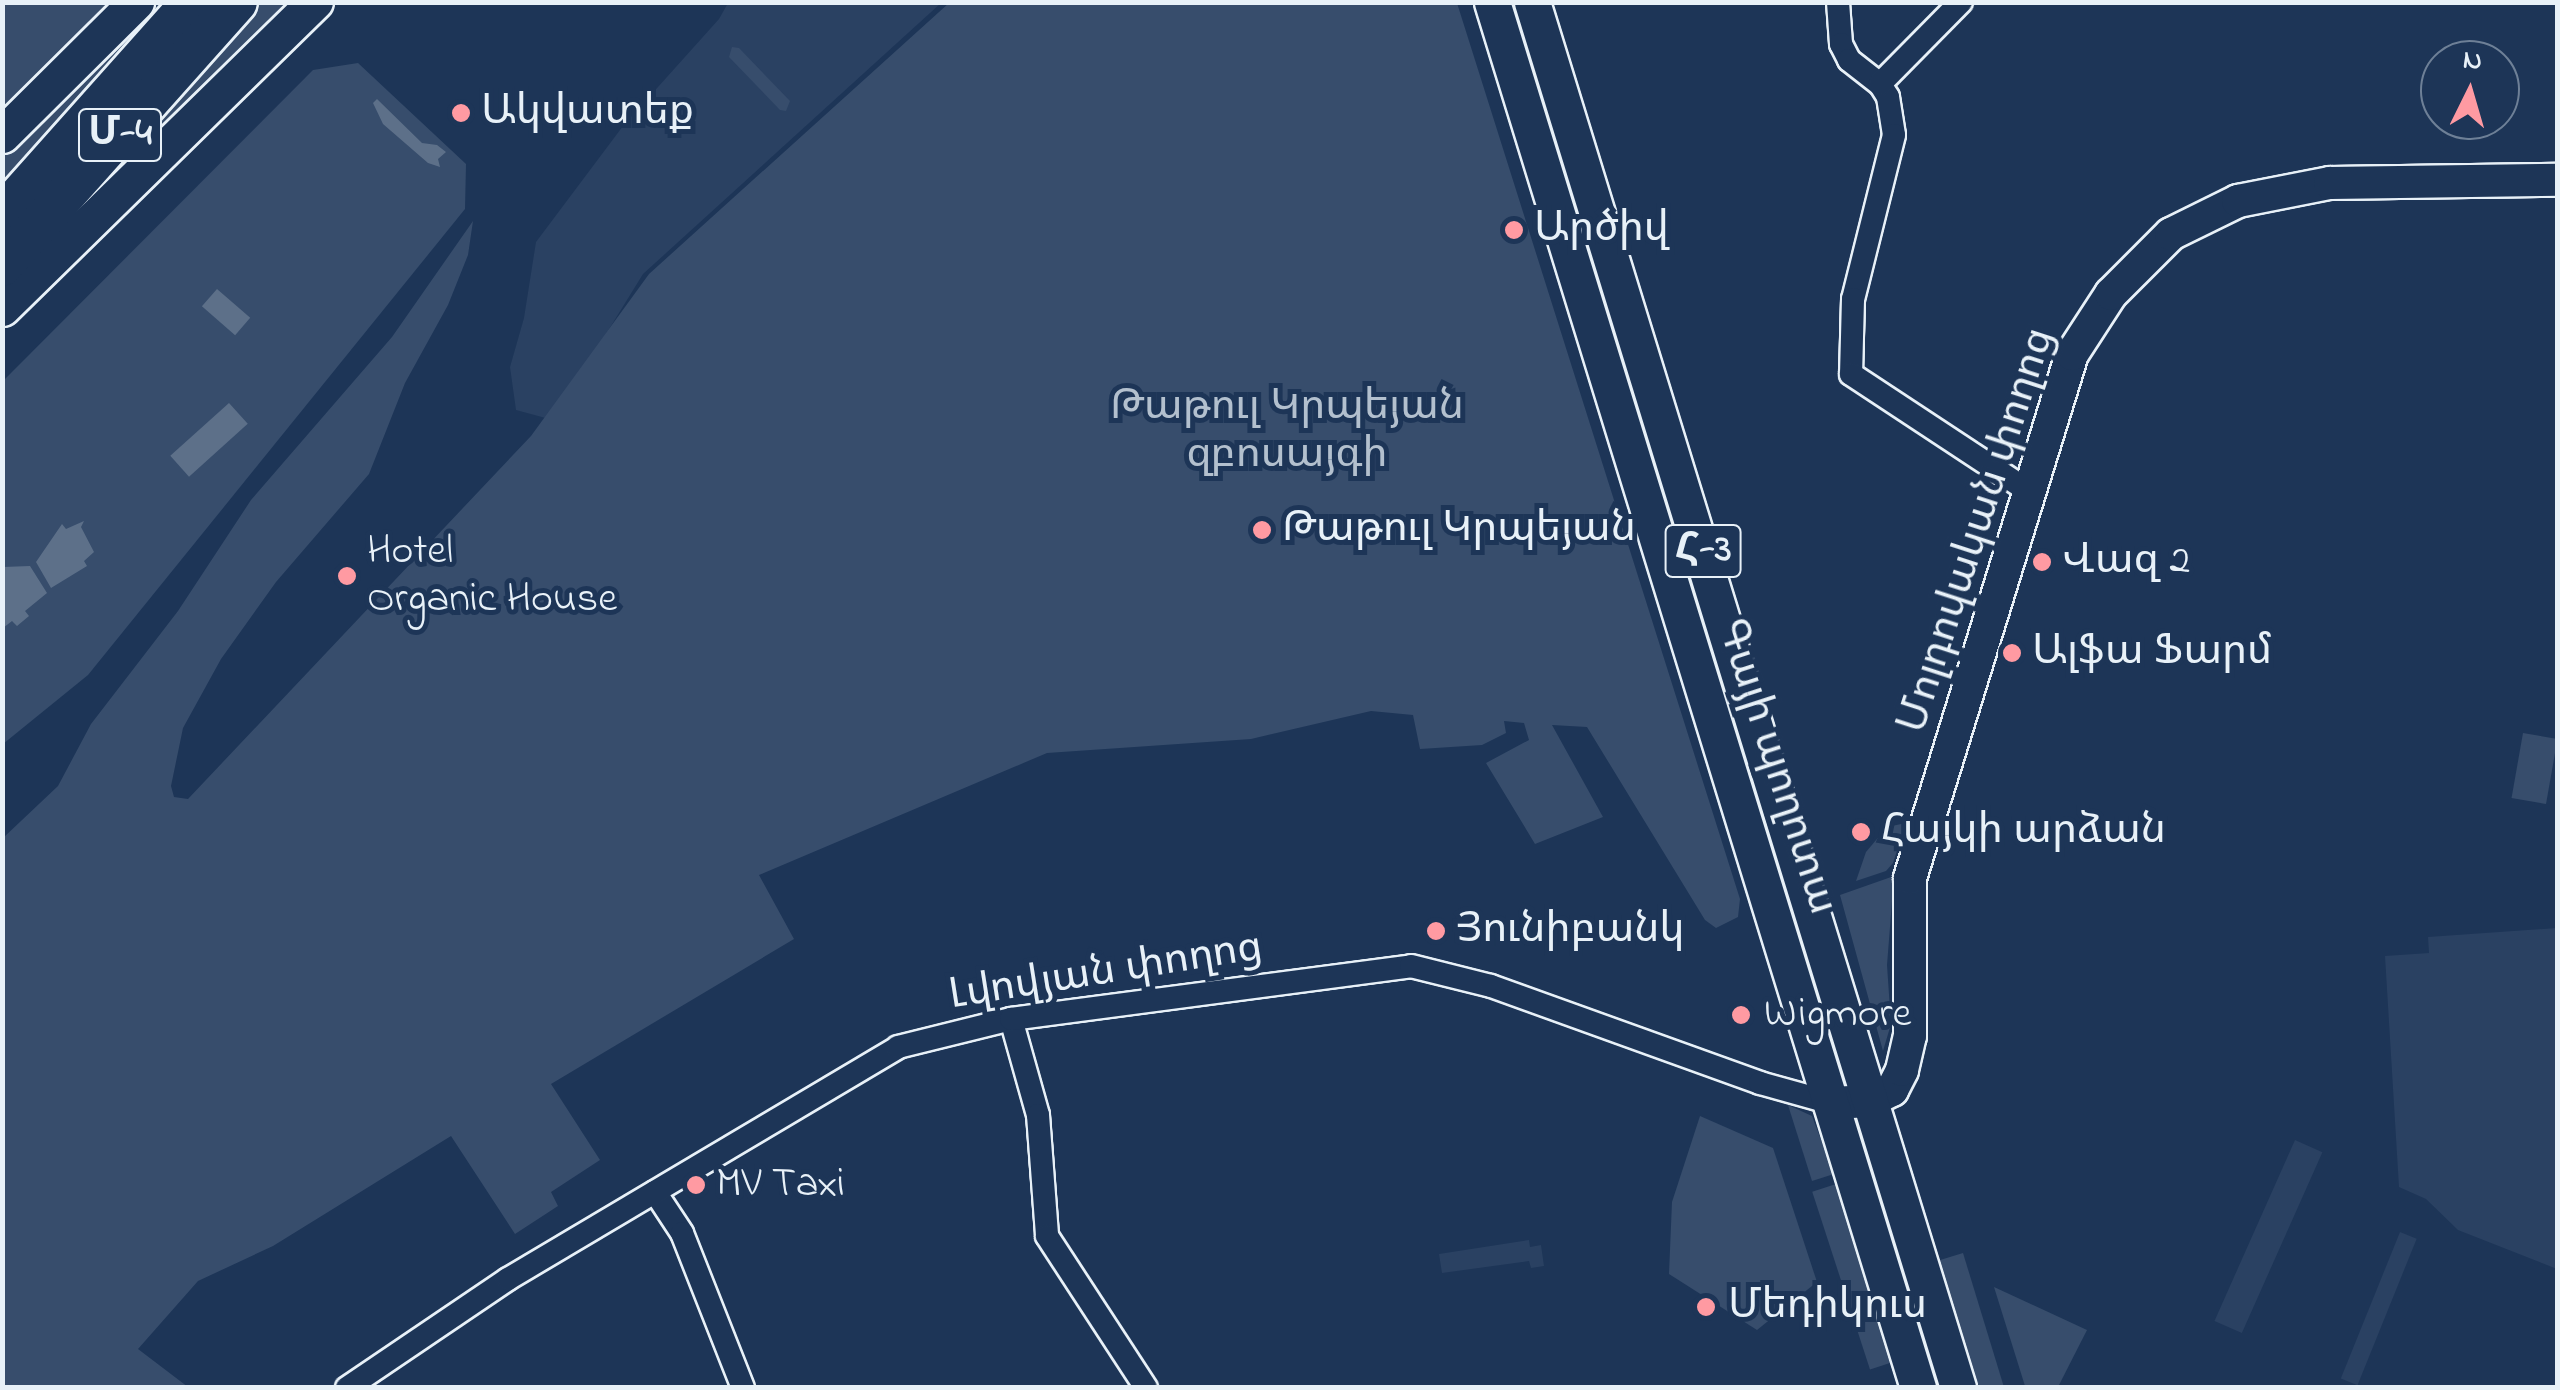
<!DOCTYPE html>
<meta charset="utf-8">
<style>
body{margin:0}
#map{position:relative;width:2560px;height:1390px;overflow:hidden;background:#1d3557;font-family:"Indie Flower","Noto Sans Armenian",sans-serif}
div>[style]{position:absolute}
.built>*{inset:0;background:#2a4162;transform-origin:0 0}
.green>*{inset:0;background:#374d6c;transform-origin:0 0}
.water>*{inset:0;background:#5d7089;transform-origin:0 0}
.roads{filter:drop-shadow(2px 0 #e8f1f8) drop-shadow(-2px 0 #e8f1f8) drop-shadow(0 2px #e8f1f8) drop-shadow(0 -2px #e8f1f8)}
.street>*{height:22px;margin:-11px;padding:0 11px;transform-origin:11px;border-radius:11px;background:#1d3557}
.secondary>*{height:32px;margin:-16px;padding:0 16px;transform-origin:16px;border-radius:16px;background:#1d3557}
.primary>*{height:35px;margin:-17.5px;padding:0 17.5px;transform-origin:17.5px;border-radius:17.5px;background:#1d3557}
.highway>*{height:40px;margin:-20px;padding:0 20px;transform-origin:20px;border-radius:20px;background:#1d3557}
.dots>*{width:28px;height:28px;translate:-50% -50%;box-sizing:border-box;border:5px solid #1d3557;border-radius:50%}
span{translate:-50% -50%;white-space:nowrap;text-align:center;line-height:1.15;-webkit-text-stroke:10px #1d3557;paint-order:stroke}
.shield-label span{padding:2px 8px;background:#1d3557;border:2px solid;border-radius:8px;-webkit-text-stroke-width:0}
.shield-label{font-size:40px;color:#e8f1f8;font-weight:700}
.poi-label{font-size:42px;color:#e8f1f8}
.left{translate:0 -50%;text-align:left}
.park-label{font-size:42px;color:#b3c0ce}
.street-label{font-size:42px;color:#e8f1f8}
.frame{position:absolute;inset:0;border:5px solid #e8f1f8;pointer-events:none}
.north{position:absolute;left:2420px;top:40px;width:100px;height:100px;box-sizing:border-box;background:#1d3557;border:2px solid #6e8097;border-radius:50%;rotate:5deg;font-size:28px;font-weight:700;line-height:40px;text-align:center;color:#e8f1f8}
.north::after{content:'';display:block;margin:auto;width:35px;height:45px;background:#ff9aa2;clip-path:polygon(50% 0,100% 100%,50% 72%,0 100%)}
</style>
<div id="map">
<div class="built">
<i style="clip-path:polygon(728px 3px,941px 3px,643px 274px,553px 420px,516px 410px,510px 367px,524px 318px,536px 242px,623px 126px,719px 19px)"></i>
<i style="clip-path:polygon(2557px 928px,2558px 928px,2557px 1269px,2458px 1230px,2426px 1199px,2399px 1187px,2385px 956px,2429px 953px,2428px 937px)"></i>
<i style="left:2295px;top:1140px;width:30px;height:198px;rotate:24deg"></i>
<i style="left:2400px;top:1232px;width:18px;height:158px;rotate:22deg"></i>
<i style="clip-path:polygon(1529px 1240px,1530px 1247px,1541px 1245px,1544px 1266px,1531px 1268px,1529px 1261px,1442px 1273px,1439px 1254px)"></i>
</div>
<div class="green">
<i style="clip-path:polygon(3px 3px,117px 3px,3px 113px)"></i>
<i style="clip-path:polygon(145px 3px,166px 3px,3px 184px,2px 148px)"></i>
<i style="clip-path:polygon(260px 3px,288px 3px,101px 186px,99px 184px)"></i>
<i style="clip-path:polygon(949px 3px,1457px 3px,1740px 899px,1738px 917px,1716px 928px,1705px 920px,1587px 727px,1552px 725px,1603px 817px,1535px 844px,1486px 763px,1529px 740px,1524px 723px,1504px 721px,1506px 733px,1482px 745px,1420px 749px,1413px 715px,1371px 711px,1251px 739px,1047px 753px,759px 875px,794px 939px,551px 1084px,600px 1160px,551px 1192px,558px 1206px,515px 1234px,451px 1136px,273px 1246px,198px 1281px,138px 1349px,188px 1387px,3px 1387px,3px 838px,58px 786px,91px 724px,178px 611px,251px 500px,392px 337px,473px 221px,468px 255px,448px 305px,405px 383px,369px 474px,276px 582px,221px 659px,183px 728px,171px 786px,174px 797px,188px 799px,531px 436px,649px 274px)"></i>
<i style="clip-path:polygon(732px 47px,739px 48px,790px 101px,786px 111px,780px 110px,729px 57px)"></i>
<i style="clip-path:polygon(358px 63px,466px 164px,465px 209px,88px 675px,3px 744px,3px 381px,313px 70px)"></i>
<i style="left:2523px;top:733px;width:35px;height:66px;rotate:10deg"></i>
<i style="clip-path:polygon(1906px 823px,1893px 863px,1886px 871px,1856px 881px,1866px 852px,1887px 827px)"></i>
<i style="clip-path:polygon(1894px 876px,1887px 965px,1891px 1024px,1883px 1051px,1840px 895px)"></i>
<i style="clip-path:polygon(1788px 1105px,1812px 1116px,1834px 1174px,1812px 1181px)"></i>
<i style="clip-path:polygon(1700px 1116px,1773px 1148px,1817px 1282px,1757px 1330px,1669px 1274px,1672px 1202px)"></i>
<i style="left:1836px;top:1184px;width:187px;height:25px;rotate:72deg"></i>
<i style="left:1963px;top:1253px;width:140px;height:29px;rotate:73deg"></i>
<i style="clip-path:polygon(1994px 1287px,2087px 1330px,2058px 1387px,2025px 1386px)"></i>
</div>
<div class="water">
<i style="clip-path:polygon(377px 99px,422px 143px,437px 145px,446px 152px,438px 159px,440px 167px,428px 163px,383px 124px,373px 103px)"></i>
<i style="left:217px;top:289px;width:44px;height:23px;rotate:41deg"></i>
<i style="left:229px;top:403px;width:28px;height:79px;rotate:48deg"></i>
<i style="clip-path:polygon(84px 521px,81px 527px,94px 552px,84px 561px,87px 566px,51px 588px,36px 562px,62px 524px,66px 529px)"></i>
<i style="clip-path:polygon(30px 566px,47px 593px,25px 611px,29px 616px,17px 626px,12px 621px,3px 628px,3px 567px)"></i>
</div>
<div class="roads">
<div class="street">
<i style="left:1838px;top:2px;width:42px;rotate:85.9deg"></i>
<i style="left:1841px;top:44px;width:18px;rotate:63deg"></i>
<i style="left:1849px;top:60px;width:39px;rotate:38deg"></i>
<i style="left:1880px;top:84px;width:15px;rotate:58deg"></i>
<i style="left:1888px;top:97px;width:38px;rotate:81deg"></i>
<i style="left:1894px;top:135px;width:169px;rotate:104deg"></i>
<i style="left:1853px;top:299px;width:75px;rotate:91.5deg"></i>
<i style="left:1851px;top:374px;width:211px;rotate:33.4deg"></i>
<i style="left:1880px;top:84px;width:115px;rotate:-45.4deg"></i>
<i style="left:1011px;top:1019px;width:100px;rotate:74.3deg"></i>
<i style="left:1038px;top:1115px;width:121px;rotate:85.7deg"></i>
<i style="left:1047px;top:1236px;width:181px;rotate:56.9deg"></i>
<i style="left:655px;top:1192px;width:49px;rotate:56.6deg"></i>
<i style="left:682px;top:1233px;width:167px;rotate:68.5deg"></i>
<i style="left:347px;top:1388px;width:194px;rotate:-34.1deg"></i>
<i style="left:508px;top:1279px;width:454px;rotate:-30.7deg"></i>
<i style="left:898px;top:1047px;width:116px;rotate:-13.9deg"></i>
<i style="left:1011px;top:1019px;width:403px;rotate:-7.5deg"></i>
<i style="left:1411px;top:966px;width:82px;rotate:14deg"></i>
<i style="left:1491px;top:986px;width:286px;rotate:19.8deg"></i>
<i style="left:1760px;top:1083px;width:75px;rotate:15.5deg"></i>
</div>
<div class="secondary">
<i style="left:1832px;top:1103px;width:38px;rotate:-3deg"></i>
<i style="left:1870px;top:1101px;width:25px;rotate:-27deg"></i>
<i style="left:1892px;top:1090px;width:22px;rotate:-63deg"></i>
<i style="left:1902px;top:1070px;width:35px;rotate:-77deg"></i>
<i style="left:1910px;top:1036px;width:158px;rotate:-90deg"></i>
<i style="left:1910px;top:878px;width:548px;rotate:-72.82deg"></i>
<i style="left:2072px;top:354px;width:72px;rotate:-57deg"></i>
<i style="left:2111px;top:294px;width:85px;rotate:-45deg"></i>
<i style="left:2171px;top:234px;width:75px;rotate:-26.2deg"></i>
<i style="left:2238px;top:201px;width:94px;rotate:-11.1deg"></i>
<i style="left:2330px;top:183px;width:228px;rotate:-0.8deg"></i>
</div>
<div class="primary">
<i style="left:1492px;top:2px;width:1450px;rotate:72.91deg"></i>
<i style="left:1532px;top:2px;width:1450px;rotate:72.91deg"></i>
<i style="left:2px;top:135px;width:189px;rotate:-44.8deg"></i>
<i style="left:2px;top:308px;width:438px;rotate:-44.4deg"></i>
</div>
<div class="highway">
<i style="left:2px;top:215px;width:285px;rotate:-48.3deg"></i>
<i style="left:2px;top:266px;width:353px;rotate:-48.3deg"></i>
</div>
</div>
<div class="dots">
<i style="left:461px;top:113px;background:#ff9aa2"></i>
<i style="left:1514px;top:230px;background:#ff9aa2"></i>
<i style="left:1262px;top:530px;background:#ff9aa2"></i>
<i style="left:2042px;top:562px;background:#ff9aa2"></i>
<i style="left:347px;top:576px;background:#ff9aa2"></i>
<i style="left:2012px;top:653px;background:#ff9aa2"></i>
<i style="left:1861px;top:832px;background:#ff9aa2"></i>
<i style="left:1436px;top:931px;background:#ff9aa2"></i>
<i style="left:1741px;top:1015px;background:#ff9aa2"></i>
<i style="left:696px;top:1185px;background:#ff9aa2"></i>
<i style="left:1706px;top:1307px;background:#ff9aa2"></i>
</div>
<div class="shield-label">
<span style="left:120px;top:135px">Մ-4</span>
<span style="left:1703px;top:551px">Հ-3</span>
</div>
<div class="poi-label">
<span class="left" style="left:481px;top:113px">Ակվատեք</span>
<span class="left" style="left:1534px;top:230px">Արծիվ</span>
<span class="left" style="left:1282px;top:530px">Թաթուլ Կրպեյան</span>
<span class="left" style="left:367px;top:576px">Hotel<br>Organic House</span>
<span class="left" style="left:2062px;top:562px">Վազ 2</span>
<span class="left" style="left:2032px;top:653px">Ալֆա Ֆարմ</span>
<span class="left" style="left:1881px;top:832px">Հայկի արձան</span>
<span class="left" style="left:1456px;top:931px">Յունիբանկ</span>
<span class="left" style="left:1764px;top:1015px">Wigmore</span>
<span class="left" style="left:716px;top:1185px">MV Taxi</span>
<span class="left" style="left:1728px;top:1307px">Մեդիկուս</span>
</div>
<div class="park-label">
<span style="left:1287px;top:432px">Թաթուլ Կրպեյան<br>զբոսայգի</span>
</div>
<div class="street-label">
<span style="left:1978px;top:531px;rotate:-72deg">Մոլդովական փողոց</span>
<span style="left:1775px;top:767px;rotate:72deg">Գայի պողոտա</span>
<span style="left:1106px;top:973px;rotate:-9deg">Լվովյան փողոց</span>
</div>
<div class="frame"></div>
<div class="north">N</div>
</div>
